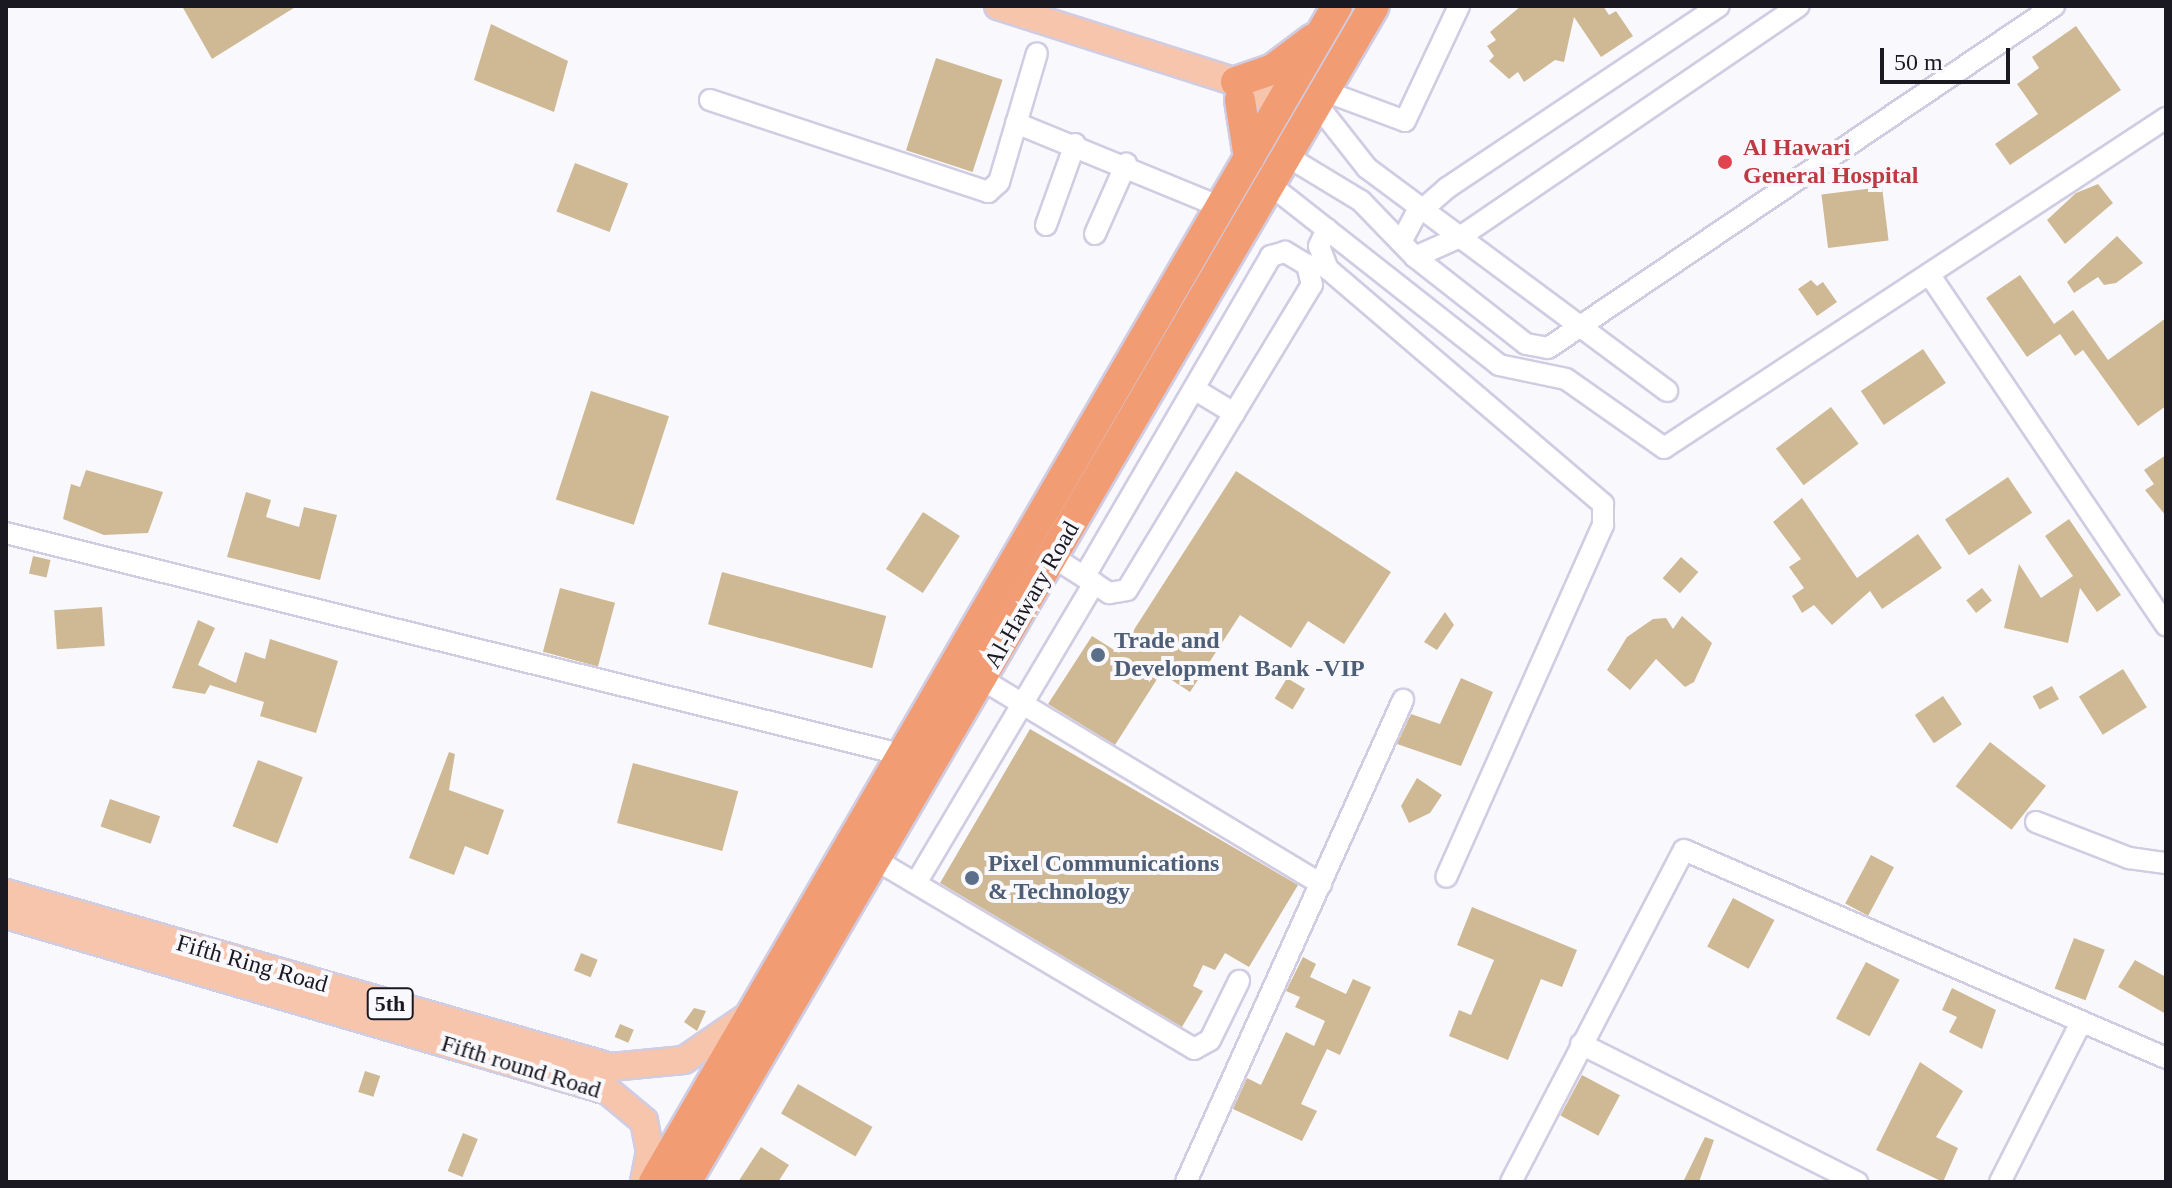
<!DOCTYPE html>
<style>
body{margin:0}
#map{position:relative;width:2172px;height:1188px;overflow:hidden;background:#f9f9fd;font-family:Georgia,serif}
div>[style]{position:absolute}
.building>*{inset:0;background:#cfb995;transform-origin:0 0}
.roads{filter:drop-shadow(2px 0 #d0cce2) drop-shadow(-2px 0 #d0cce2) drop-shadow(0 2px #d0cce2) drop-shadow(0 -2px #d0cce2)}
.minor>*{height:20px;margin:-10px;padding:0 10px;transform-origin:10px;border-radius:10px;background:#fff}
.major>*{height:26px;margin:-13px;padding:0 13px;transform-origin:13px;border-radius:13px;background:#f7c4ac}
.highway>*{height:30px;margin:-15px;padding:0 15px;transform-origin:15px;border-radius:15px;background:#f29c74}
.dots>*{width:22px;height:22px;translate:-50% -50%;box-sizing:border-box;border:4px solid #f9f9fd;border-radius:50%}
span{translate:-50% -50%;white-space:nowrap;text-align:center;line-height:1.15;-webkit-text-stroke:8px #f9f9fd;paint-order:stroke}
.shield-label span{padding:2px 6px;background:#f9f9fd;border:2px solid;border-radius:6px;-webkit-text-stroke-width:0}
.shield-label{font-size:22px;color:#1a1820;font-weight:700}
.health-label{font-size:24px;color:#be3a42;font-weight:700}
.left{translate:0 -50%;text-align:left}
.street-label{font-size:24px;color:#1a1820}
.service-label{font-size:24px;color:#4e5e75;font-weight:700}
.frame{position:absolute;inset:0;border:8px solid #1a1820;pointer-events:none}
.scale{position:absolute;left:1880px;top:48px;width:130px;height:36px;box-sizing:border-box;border:4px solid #1a1820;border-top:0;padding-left:10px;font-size:24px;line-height:28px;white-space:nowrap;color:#1a1820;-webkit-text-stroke:6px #f9f9fd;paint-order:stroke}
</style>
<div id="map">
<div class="building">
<i style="clip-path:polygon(182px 6px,297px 6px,212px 59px)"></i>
<i style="clip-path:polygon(1521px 6px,1603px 6px,1609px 15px,1616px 11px,1633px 36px,1601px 57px,1574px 17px,1564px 62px,1555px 60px,1524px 82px,1518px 72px,1509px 79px,1489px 61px,1494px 56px,1487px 46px,1496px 40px,1490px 32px)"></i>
<i style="clip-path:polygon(491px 24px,568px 61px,554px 112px,474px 80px)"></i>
<i style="clip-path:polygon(2076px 26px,2121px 90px,2010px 165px,1995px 144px,2038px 114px,2017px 84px,2039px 68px,2032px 57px)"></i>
<i style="left:936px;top:58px;width:70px;height:97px;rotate:18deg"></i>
<i style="left:575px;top:163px;width:57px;height:52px;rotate:21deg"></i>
<i style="clip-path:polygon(2098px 184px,2113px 203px,2065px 244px,2047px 220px,2076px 193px)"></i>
<i style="left:1882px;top:187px;width:54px;height:61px;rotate:83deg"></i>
<i style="clip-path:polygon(2117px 236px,2143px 263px,2116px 283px,2104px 285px,2098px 277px,2074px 293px,2067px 282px)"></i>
<i style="clip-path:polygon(2020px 275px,2054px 324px,2073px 310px,2108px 360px,2166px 318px,2166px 406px,2138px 426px,2083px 350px,2075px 356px,2060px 334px,2027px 357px,1986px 298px)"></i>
<i style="clip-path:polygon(1811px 280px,1817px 286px,1823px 282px,1837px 302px,1817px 316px,1798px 289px)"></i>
<i style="left:1923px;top:349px;width:41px;height:75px;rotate:56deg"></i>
<i style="left:591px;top:391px;width:82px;height:114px;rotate:18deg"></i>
<i style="left:1831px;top:407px;width:46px;height:69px;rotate:53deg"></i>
<i style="clip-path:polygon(2166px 455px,2166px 516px,2145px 490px,2154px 484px,2144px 470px)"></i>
<i style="clip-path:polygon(86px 470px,163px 492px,148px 533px,104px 535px,63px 519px,71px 484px,80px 487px)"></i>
<i style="clip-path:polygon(1236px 471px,1391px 572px,1344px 644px,1308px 621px,1291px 648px,1240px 615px,1190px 692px,1161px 673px,1115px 745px,1048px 704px,1092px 636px,1119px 653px)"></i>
<i style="left:2008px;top:477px;width:43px;height:76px;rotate:56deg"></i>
<i style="clip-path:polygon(246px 492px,271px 500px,266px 517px,299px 527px,304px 507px,337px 515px,320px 580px,227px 557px)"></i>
<i style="clip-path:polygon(1802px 498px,1857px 578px,1918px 534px,1942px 568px,1882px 609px,1870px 591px,1832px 625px,1814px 605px,1802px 613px,1792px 596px,1804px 588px,1789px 567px,1801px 559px,1773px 522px)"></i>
<i style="left:923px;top:512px;width:44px;height:68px;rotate:33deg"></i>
<i style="clip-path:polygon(2069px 519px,2121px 595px,2097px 612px,2080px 588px,2068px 643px,2004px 628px,2019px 564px,2041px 598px,2073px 576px,2045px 536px)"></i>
<i style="left:33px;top:556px;width:18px;height:18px;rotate:13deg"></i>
<i style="left:1681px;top:557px;width:23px;height:28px;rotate:41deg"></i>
<i style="left:722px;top:572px;width:170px;height:54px;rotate:15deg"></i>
<i style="left:560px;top:588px;width:57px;height:66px;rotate:15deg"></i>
<i style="left:1982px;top:588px;width:16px;height:20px;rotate:52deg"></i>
<i style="left:102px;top:607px;width:39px;height:48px;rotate:86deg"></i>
<i style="clip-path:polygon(1445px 612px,1454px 625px,1437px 650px,1424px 642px)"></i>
<i style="clip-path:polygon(1682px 616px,1712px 643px,1694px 682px,1685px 687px,1656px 659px,1630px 690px,1607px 670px,1627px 637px,1653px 619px,1666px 618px,1673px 629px)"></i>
<i style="clip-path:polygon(198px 620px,215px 628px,198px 665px,236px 683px,245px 652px,265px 659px,270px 639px,338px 661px,316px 733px,260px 716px,264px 702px,210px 685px,205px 694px,172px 688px)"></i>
<i style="left:2123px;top:669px;width:45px;height:52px;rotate:58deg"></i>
<i style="left:1287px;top:678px;width:21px;height:24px;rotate:31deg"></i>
<i style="clip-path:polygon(1461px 678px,1493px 692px,1461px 766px,1397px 744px,1411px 714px,1440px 724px)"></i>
<i style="left:2052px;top:686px;width:15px;height:22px;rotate:62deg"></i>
<i style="left:1943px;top:696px;width:34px;height:34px;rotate:56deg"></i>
<i style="clip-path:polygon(1030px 729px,1298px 885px,1249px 967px,1225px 953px,1215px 970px,1203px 965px,1193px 986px,1203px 991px,1182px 1027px,940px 883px)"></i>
<i style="left:1990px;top:742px;width:71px;height:56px;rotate:38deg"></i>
<i style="clip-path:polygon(449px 752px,455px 754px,449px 790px,504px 810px,488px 855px,465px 846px,454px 875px,409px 858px)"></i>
<i style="left:258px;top:760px;width:48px;height:71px;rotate:21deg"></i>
<i style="left:633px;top:763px;width:109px;height:62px;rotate:15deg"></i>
<i style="clip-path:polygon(1417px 778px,1442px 795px,1430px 813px,1409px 823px,1401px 806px)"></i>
<i style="left:110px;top:799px;width:53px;height:29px;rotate:19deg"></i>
<i style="left:1871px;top:855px;width:26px;height:55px;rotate:28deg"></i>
<i style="left:1733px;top:898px;width:47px;height:55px;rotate:28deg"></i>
<i style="clip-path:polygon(1472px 907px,1577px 950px,1562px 987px,1541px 979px,1508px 1060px,1449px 1036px,1459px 1010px,1471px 1015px,1494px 960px,1457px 945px)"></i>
<i style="left:2074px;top:938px;width:33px;height:54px;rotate:21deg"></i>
<i style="left:581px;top:953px;width:18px;height:19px;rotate:22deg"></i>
<i style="clip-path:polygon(1303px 957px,1316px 964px,1310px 977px,1346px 994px,1353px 979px,1371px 987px,1340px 1055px,1327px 1049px,1301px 1104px,1317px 1111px,1302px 1141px,1233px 1109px,1247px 1078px,1261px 1085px,1286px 1032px,1314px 1046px,1325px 1021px,1295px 1007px,1300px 997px,1286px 991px)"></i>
<i style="clip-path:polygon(2135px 960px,2166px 977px,2166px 1014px,2118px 987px)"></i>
<i style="left:1866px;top:962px;width:38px;height:64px;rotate:28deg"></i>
<i style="clip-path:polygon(1952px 988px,1996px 1010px,1982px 1049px,1949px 1032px,1957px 1017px,1942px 1010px)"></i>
<i style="clip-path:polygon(694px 1008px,706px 1011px,697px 1031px,684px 1022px)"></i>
<i style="left:620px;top:1024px;width:15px;height:14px;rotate:23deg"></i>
<i style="clip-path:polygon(1920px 1062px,1963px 1091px,1936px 1137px,1958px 1148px,1943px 1182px,1876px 1150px)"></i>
<i style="left:365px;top:1071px;width:16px;height:22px;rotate:18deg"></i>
<i style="left:1582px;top:1075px;width:43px;height:46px;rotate:28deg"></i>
<i style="left:798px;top:1084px;width:86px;height:34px;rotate:30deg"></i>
<i style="left:463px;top:1133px;width:16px;height:41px;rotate:22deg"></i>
<i style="clip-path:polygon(1705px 1137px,1714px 1140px,1699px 1182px,1683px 1182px)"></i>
<i style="clip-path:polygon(761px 1147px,789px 1165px,778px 1182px,738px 1182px)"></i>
</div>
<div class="roads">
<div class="minor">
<i style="left:1327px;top:92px;width:83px;rotate:20.4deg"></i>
<i style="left:1405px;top:121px;width:127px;rotate:-64.8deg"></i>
<i style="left:710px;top:100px;width:293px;rotate:18.3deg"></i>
<i style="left:988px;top:192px;width:15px;rotate:-42deg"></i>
<i style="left:999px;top:182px;width:134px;rotate:-73.6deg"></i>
<i style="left:1319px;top:107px;width:78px;rotate:51.8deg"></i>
<i style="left:1367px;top:168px;width:374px;rotate:36.6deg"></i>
<i style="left:1016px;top:123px;width:222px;rotate:22.3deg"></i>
<i style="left:1290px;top:158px;width:83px;rotate:31.2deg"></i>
<i style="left:1361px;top:201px;width:78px;rotate:46deg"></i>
<i style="left:1415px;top:257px;width:141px;rotate:38.1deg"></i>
<i style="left:1526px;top:344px;width:22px;rotate:10deg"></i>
<i style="left:1548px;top:348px;width:611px;rotate:-34.05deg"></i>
<i style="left:1273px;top:187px;width:288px;rotate:38.2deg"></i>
<i style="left:1499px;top:365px;width:68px;rotate:11.8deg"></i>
<i style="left:1566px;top:379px;width:120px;rotate:35.1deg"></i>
<i style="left:1664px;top:448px;width:601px;rotate:-33.32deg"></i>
<i style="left:1046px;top:225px;width:86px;rotate:-70.3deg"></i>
<i style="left:1327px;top:229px;width:19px;rotate:115deg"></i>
<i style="left:1319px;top:246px;width:25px;rotate:69deg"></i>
<i style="left:1328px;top:269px;width:362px;rotate:40.5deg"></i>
<i style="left:1603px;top:504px;width:21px;rotate:90deg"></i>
<i style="left:1603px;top:525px;width:385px;rotate:114deg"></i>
<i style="left:1095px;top:234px;width:77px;rotate:-66.1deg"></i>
<i style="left:1401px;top:242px;width:30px;rotate:-62deg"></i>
<i style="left:1415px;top:216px;width:43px;rotate:-41.2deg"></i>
<i style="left:1447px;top:188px;width:327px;rotate:-33.8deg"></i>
<i style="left:1415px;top:257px;width:49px;rotate:-24deg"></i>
<i style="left:1460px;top:237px;width:410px;rotate:-34.3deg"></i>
<i style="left:1929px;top:274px;width:424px;rotate:56deg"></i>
<i style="left:1194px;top:389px;width:47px;rotate:31deg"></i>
<i style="left:6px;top:533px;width:925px;rotate:13.89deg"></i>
<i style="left:1053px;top:557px;width:67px;rotate:32.7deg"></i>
<i style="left:1109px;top:593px;width:18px;rotate:-9deg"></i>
<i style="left:1127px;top:590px;width:357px;rotate:-58.8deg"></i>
<i style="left:1312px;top:285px;width:21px;rotate:-104deg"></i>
<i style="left:1307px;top:265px;width:26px;rotate:-149deg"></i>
<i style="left:1285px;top:252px;width:15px;rotate:164deg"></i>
<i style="left:1271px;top:256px;width:371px;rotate:120.2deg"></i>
<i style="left:983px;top:680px;width:395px;rotate:31.1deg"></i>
<i style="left:2036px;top:822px;width:100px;rotate:21.2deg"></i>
<i style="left:2129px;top:858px;width:37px;rotate:8deg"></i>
<i style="left:876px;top:860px;width:370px;rotate:30.7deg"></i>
<i style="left:1194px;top:1049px;width:18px;rotate:-29deg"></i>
<i style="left:1210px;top:1040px;width:66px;rotate:-63.8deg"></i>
<i style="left:916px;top:883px;width:349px;rotate:-59.3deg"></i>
<i style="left:1581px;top:1044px;width:309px;rotate:26.6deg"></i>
<i style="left:1186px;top:1182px;width:529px;rotate:-65.76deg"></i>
<i style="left:1511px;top:1182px;width:374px;rotate:-62.5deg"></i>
<i style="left:1684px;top:850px;width:525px;rotate:23.34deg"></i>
<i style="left:2000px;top:1182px;width:179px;rotate:-63.1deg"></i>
</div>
<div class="major">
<i style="left:998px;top:6px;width:250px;rotate:17.7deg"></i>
<i style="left:1236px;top:82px;width:50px;rotate:26.1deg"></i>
<i style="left:6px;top:893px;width:630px;rotate:16.05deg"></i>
<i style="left:611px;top:1067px;width:73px;rotate:-5.5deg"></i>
<i style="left:684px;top:1060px;width:73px;rotate:-34.3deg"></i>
<i style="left:6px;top:915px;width:627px;rotate:16.3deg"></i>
<i style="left:608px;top:1091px;width:47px;rotate:39.8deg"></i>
<i style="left:644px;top:1121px;width:31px;rotate:79deg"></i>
<i style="left:650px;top:1151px;width:32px;rotate:101deg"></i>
</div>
<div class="highway">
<i style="left:1236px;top:82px;width:39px;rotate:-19deg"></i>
<i style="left:1273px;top:69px;width:50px;rotate:-36.9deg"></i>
<i style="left:1240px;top:100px;width:59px;rotate:81.2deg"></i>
<i style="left:654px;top:1182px;width:1360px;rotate:-59.85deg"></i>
<i style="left:686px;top:1182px;width:1362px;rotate:-59.67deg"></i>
</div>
</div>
<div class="dots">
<i style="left:1725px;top:162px;background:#e0444e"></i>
<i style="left:1098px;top:655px;background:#5c6f8a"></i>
<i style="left:972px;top:878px;background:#5c6f8a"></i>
</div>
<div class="shield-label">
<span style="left:390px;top:1004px">5th</span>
</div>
<div class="health-label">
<span class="left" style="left:1743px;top:162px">Al Hawari<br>General Hospital</span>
</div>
<div class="street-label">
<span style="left:1032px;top:595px;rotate:-60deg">Al-Hawary Road</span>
<span style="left:252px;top:964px;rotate:16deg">Fifth Ring Road</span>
<span style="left:521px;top:1067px;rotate:17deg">Fifth round Road</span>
</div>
<div class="service-label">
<span class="left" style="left:1114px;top:655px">Trade and<br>Development Bank -VIP</span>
<span class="left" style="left:988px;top:878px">Pixel Communications<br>&amp; Technology</span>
</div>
<div class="frame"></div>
<div class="scale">50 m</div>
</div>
